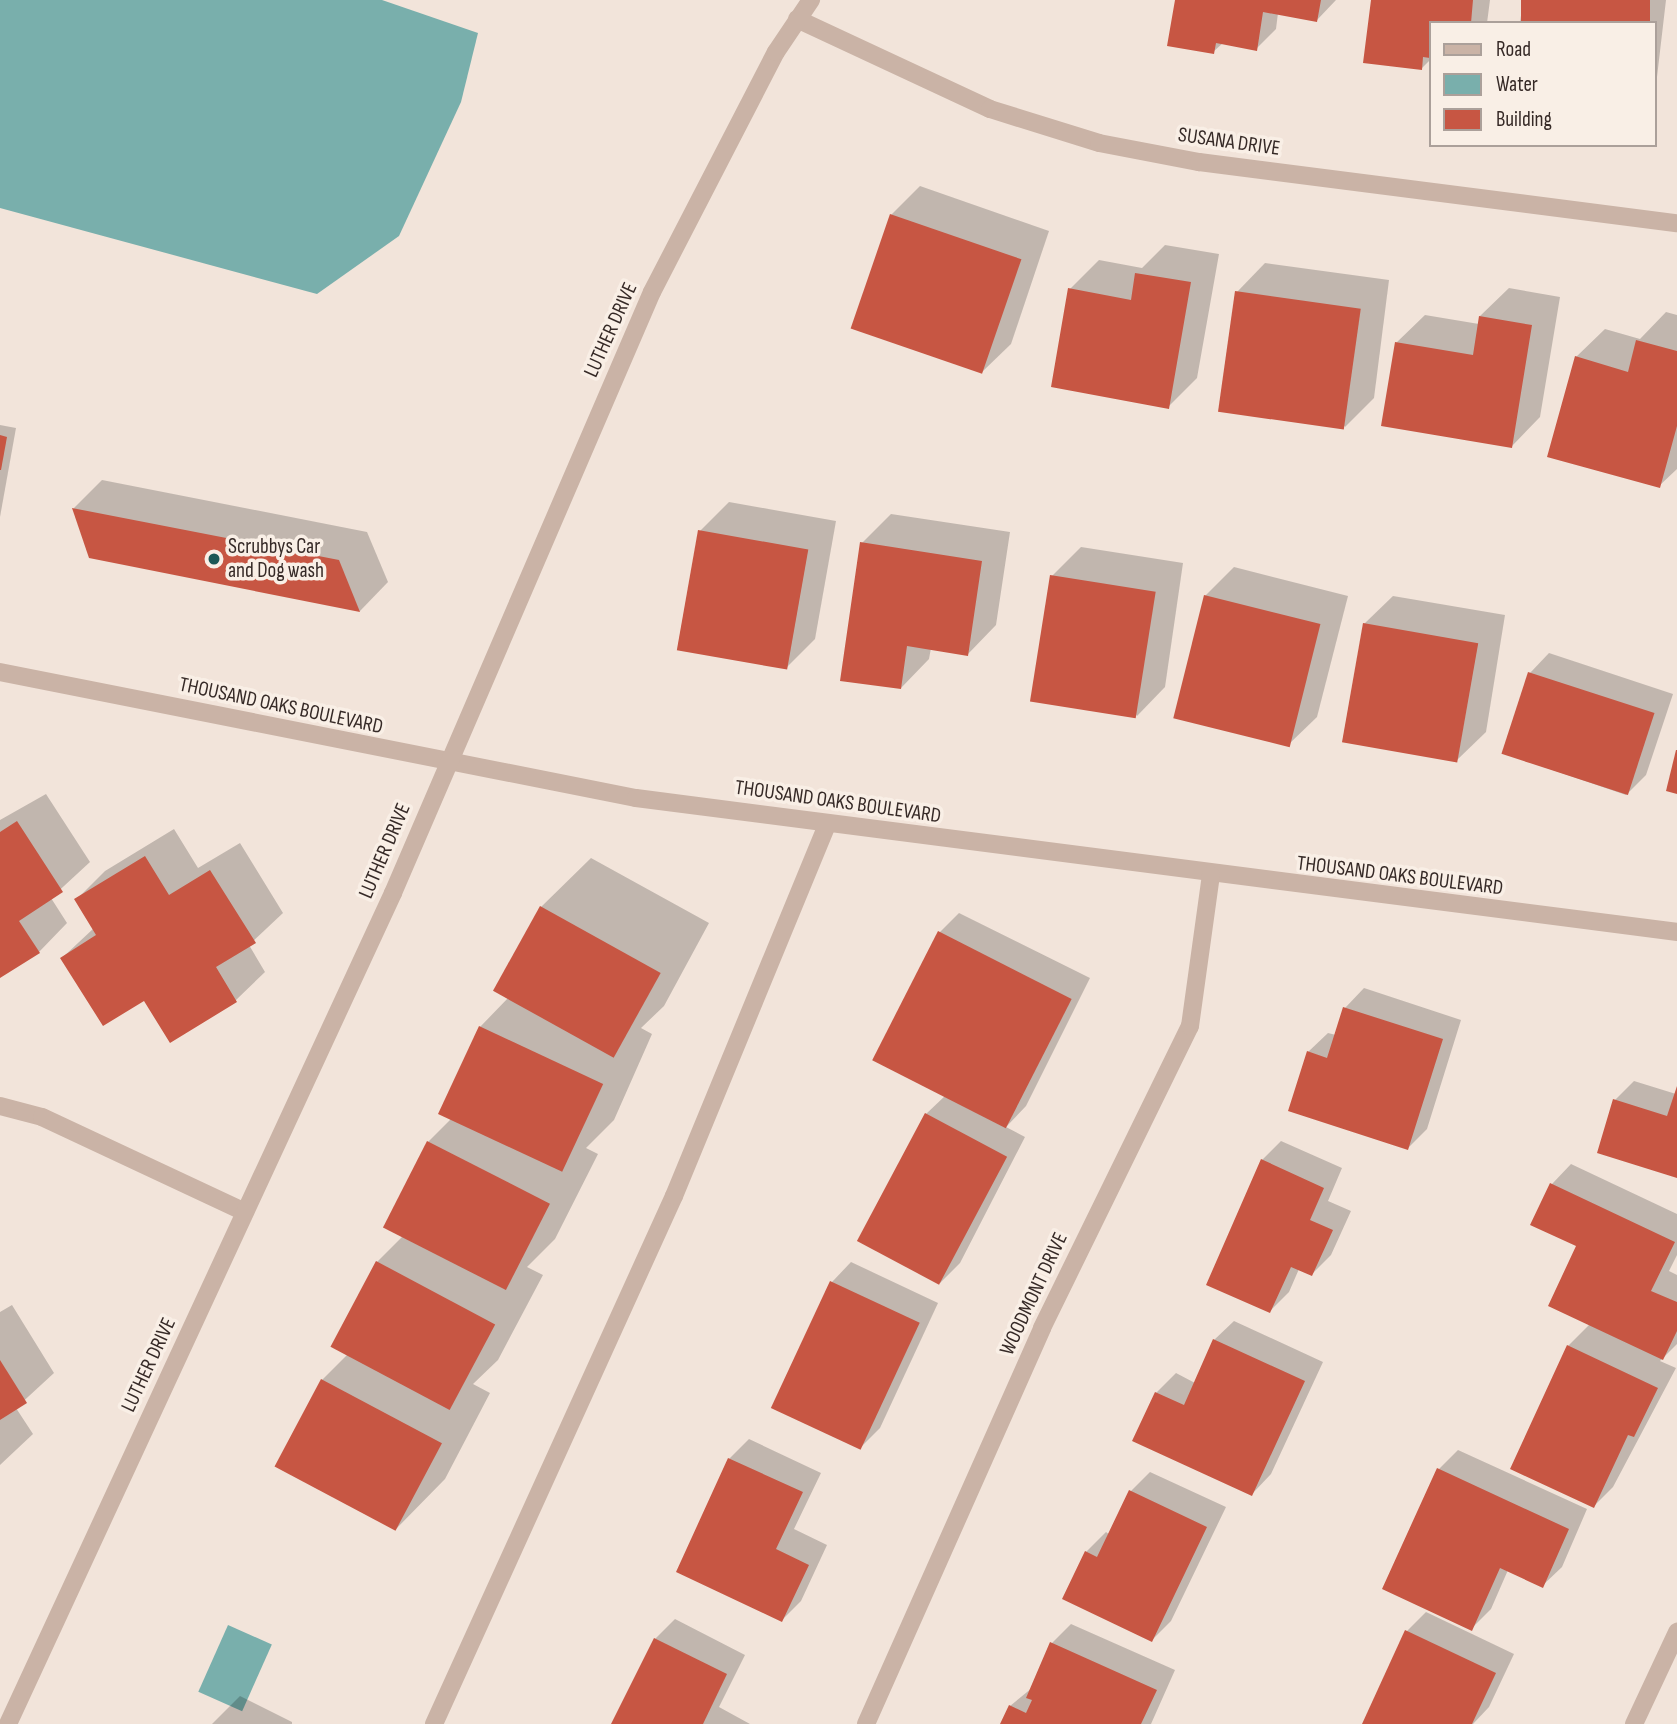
<!DOCTYPE html>
<style>
body{margin:0}
#map{position:relative;width:1677px;height:1724px;overflow:hidden;background:#f2e4da;font-family:"Sofia Sans Condensed",sans-serif}
div>[style]{position:absolute}
.water>*{inset:0;background:#79afac;transform-origin:0 0}
.shadow>*{inset:0;background:#0003}
.building>*{inset:0;background:#c75643;transform-origin:0 0}
.service>*{height:18px;margin:-9px;padding:0 9px;transform-origin:9px;border-radius:9px;background:#cab3a6}
.minor>*{height:18px;margin:-9px;padding:0 9px;transform-origin:9px;border-radius:9px;background:#cab3a6}
.dots>*{width:19px;height:19px;translate:-50% -50%;box-sizing:border-box;border:4px solid #f9efe6;border-radius:50%}
span{translate:-50% -50%;white-space:nowrap;text-align:center;line-height:1.15;-webkit-text-stroke:7px #f9efe6;paint-order:stroke}
.street-label{font-size:21px;color:#362a27}
.poi-label{font-size:21px;color:#362a27}
.left{translate:0 -50%;text-align:left}
.legend{position:absolute;left:1429px;top:21px;width:228px;height:126px;box-sizing:border-box;background:#f9efe6;border:2px solid #aba09a;margin:0;padding:9px 12px;list-style:none;font-size:21px;color:#362a27}
.legend li{display:flex;align-items:center;gap:14px;height:35px}
.legend b{width:35px;border:2px solid #aba09a}
</style>
<div id="map">
<div class="water">
<i style="clip-path:polygon(0 0,382px 0,478px 33px,461px 102px,399px 236px,317px 294px,0 208px)"></i>
<i style="left:228px;top:1625px;width:48px;height:73px;rotate:24deg"></i>
</div>
<div class="shadow">
<i style="clip-path:polygon(1176px 0,1336px 0,1317px 20px,1278px 13px,1276px 29px,1256px 49px,1223px 43px,1213px 52px)"></i>
<i style="clip-path:polygon(1372px 0,1490px 0,1487px 23px,1430px 23px,1430px 60px,1421px 69px)"></i>
<i style="clip-path:polygon(1523px 0,1666px 0,1657px 77px,1654px 80px,1654px 23px,1520px 23px)"></i>
<i style="clip-path:polygon(920px 186px,1049px 231px,1011px 344px,982px 372px,891px 215px)"></i>
<i style="clip-path:polygon(1165px 245px,1219px 254px,1197px 378px,1168px 407px,1070px 289px,1099px 260px,1142px 268px)"></i>
<i style="clip-path:polygon(1265px 263px,1389px 280px,1374px 398px,1345px 427px,1237px 292px)"></i>
<i style="clip-path:polygon(1509px 288px,1560px 297px,1540px 417px,1512px 446px,1396px 343px,1425px 315px,1479px 324px,1480px 316px)"></i>
<i style="clip-path:polygon(1666px 312px,1677px 315px,1677px 469px,1659px 486px,1576px 357px,1605px 329px,1640px 339px)"></i>
<i style="clip-path:polygon(0 425px,16px 428px,0 517px)"></i>
<i style="clip-path:polygon(102px 480px,367px 532px,388px 582px,360px 611px,90px 556px,74px 508px)"></i>
<i style="clip-path:polygon(729px 502px,836px 521px,815px 639px,786px 668px,700px 531px)"></i>
<i style="clip-path:polygon(891px 514px,1010px 532px,996px 625px,968px 654px,931px 648px,929px 659px,901px 688px,862px 543px)"></i>
<i style="clip-path:polygon(1081px 547px,1183px 563px,1165px 687px,1137px 716px,1052px 576px)"></i>
<i style="clip-path:polygon(1234px 567px,1348px 596px,1317px 717px,1288px 745px,1205px 596px)"></i>
<i style="clip-path:polygon(1393px 596px,1505px 615px,1486px 732px,1457px 760px,1364px 624px)"></i>
<i style="clip-path:polygon(1549px 653px,1673px 694px,1646px 775px,1626px 795px,1503px 753px,1530px 673px)"></i>
<i style="clip-path:polygon(46px 794px,90px 862px,51px 898px,67px 923px,39px 952px,0 976px,0 820px)"></i>
<i style="clip-path:polygon(174px 829px,198px 868px,240px 843px,283px 913px,249px 945px,265px 972px,236px 1000px,171px 1041px,144px 998px,62px 958px,94px 928px,76px 900px,105px 871px)"></i>
<i style="clip-path:polygon(591px 858px,709px 923px,664px 1006px,641px 1028px,652px 1034px,614px 1120px,586px 1148px,598px 1154px,555px 1239px,527px 1267px,543px 1275px,498px 1360px,473px 1384px,490px 1393px,445px 1479px,396px 1529px,322px 1380px,348px 1354px,377px 1262px,403px 1236px,385px 1227px,428px 1142px,452px 1118px,480px 1027px,509px 997px,541px 907px)"></i>
<i style="clip-path:polygon(959px 913px,1090px 978px,1026px 1106px,1006px 1127px,1025px 1137px,960px 1263px,940px 1283px,926px 1114px,946px 1095px,940px 932px)"></i>
<i style="clip-path:polygon(1364px 988px,1461px 1020px,1427px 1129px,1408px 1148px,1308px 1052px,1328px 1033px,1336px 1035px,1345px 1008px)"></i>
<i style="clip-path:polygon(1634px 1081px,1676px 1094px,1677px 1089px,1677px 1176px,1615px 1100px)"></i>
<i style="clip-path:polygon(1281px 1141px,1342px 1168px,1328px 1201px,1351px 1211px,1331px 1255px,1312px 1274px,1299px 1269px,1289px 1292px,1270px 1311px,1262px 1160px)"></i>
<i style="clip-path:polygon(1571px 1164px,1677px 1214px,1677px 1255px,1669px 1271px,1677px 1275px,1677px 1344px,1660px 1361px,1676px 1368px,1613px 1487px,1594px 1506px,1512px 1468px,1568px 1346px,1590px 1324px,1579px 1246px,1533px 1224px,1552px 1184px)"></i>
<i style="clip-path:polygon(851px 1262px,938px 1303px,880px 1428px,860px 1448px,773px 1407px,832px 1282px)"></i>
<i style="clip-path:polygon(12px 1305px,54px 1373px,16px 1408px,33px 1434px,0 1465px,0 1312px)"></i>
<i style="clip-path:polygon(1234px 1321px,1323px 1362px,1271px 1474px,1252px 1494px,1156px 1393px,1176px 1373px,1195px 1383px,1214px 1340px)"></i>
<i style="clip-path:polygon(749px 1439px,821px 1473px,794px 1529px,827px 1545px,801px 1601px,782px 1620px,678px 1571px,729px 1459px)"></i>
<i style="clip-path:polygon(1458px 1450px,1587px 1509px,1562px 1567px,1542px 1586px,1508px 1570px,1491px 1609px,1471px 1629px,1439px 1469px)"></i>
<i style="clip-path:polygon(1150px 1472px,1226px 1507px,1171px 1621px,1152px 1640px,1086px 1552px,1106px 1532px,1110px 1535px,1131px 1491px)"></i>
<i style="clip-path:polygon(1426px 1612px,1514px 1654px,1489px 1707px,1473px 1724px,1364px 1724px,1407px 1631px)"></i>
<i style="clip-path:polygon(675px 1619px,745px 1655px,719px 1707px,750px 1724px,613px 1724px,655px 1639px)"></i>
<i style="clip-path:polygon(1071px 1624px,1175px 1670px,1151px 1724px,1002px 1724px,1010px 1706px,1032px 1688px,1052px 1643px)"></i>
<i style="clip-path:polygon(240px 1696px,292px 1722px,292px 1724px,212px 1724px)"></i>
</div>
<div class="building">
<i style="clip-path:polygon(1175px 0,1321px 0,1317px 22px,1263px 12px,1257px 51px,1216px 43px,1214px 54px,1167px 46px)"></i>
<i style="clip-path:polygon(1371px 0,1473px 0,1471px 23px,1430px 23px,1430px 58px,1423px 57px,1422px 70px,1363px 63px)"></i>
<i style="left:1521px;top:0;width:129px;height:23px"></i>
<i style="left:890px;top:214px;width:139px;height:121px;rotate:19deg"></i>
<i style="clip-path:polygon(1135px 273px,1191px 282px,1169px 409px,1051px 387px,1068px 288px,1131px 300px)"></i>
<i style="left:1235px;top:291px;width:127px;height:122px;rotate:8deg"></i>
<i style="clip-path:polygon(1479px 316px,1532px 325px,1512px 448px,1381px 426px,1395px 342px,1473px 355px)"></i>
<i style="clip-path:polygon(1636px 340px,1677px 351px,1677px 426px,1660px 488px,1547px 457px,1575px 356px,1628px 372px)"></i>
<i style="clip-path:polygon(0 435px,7px 437px,1px 470px,0 470px)"></i>
<i style="clip-path:polygon(72px 508px,339px 560px,360px 612px,89px 558px)"></i>
<i style="left:698px;top:530px;width:112px;height:122px;rotate:10deg"></i>
<i style="clip-path:polygon(860px 542px,982px 561px,968px 656px,907px 646px,901px 689px,840px 681px)"></i>
<i style="left:1050px;top:575px;width:107px;height:128px;rotate:9deg"></i>
<i style="left:1204px;top:595px;width:120px;height:127px;rotate:14deg"></i>
<i style="left:1363px;top:623px;width:117px;height:121px;rotate:10deg"></i>
<i style="left:1528px;top:672px;width:133px;height:86px;rotate:18deg"></i>
<i style="clip-path:polygon(1676px 750px,1677px 750px,1677px 794px,1666px 791px)"></i>
<i style="clip-path:polygon(17px 821px,63px 892px,19px 921px,40px 953px,0 978px,0 832px)"></i>
<i style="clip-path:polygon(145px 856px,169px 895px,210px 870px,256px 943px,216px 967px,237px 1002px,170px 1043px,144px 1001px,103px 1026px,60px 958px,96px 935px,74px 899px)"></i>
<i style="left:540px;top:906px;width:138px;height:97px;rotate:29deg"></i>
<i style="left:938px;top:931px;width:150px;height:145px;rotate:27deg"></i>
<i style="clip-path:polygon(1343px 1007px,1443px 1039px,1408px 1150px,1288px 1111px,1307px 1051px,1327px 1058px)"></i>
<i style="left:479px;top:1026px;width:137px;height:97px;rotate:25deg"></i>
<i style="clip-path:polygon(1677px 1086px,1677px 1178px,1597px 1153px,1613px 1099px,1667px 1116px)"></i>
<i style="left:925px;top:1113px;width:93px;height:145px;rotate:28deg"></i>
<i style="left:427px;top:1141px;width:138px;height:97px;rotate:27deg"></i>
<i style="clip-path:polygon(1261px 1159px,1324px 1188px,1310px 1220px,1333px 1230px,1312px 1276px,1291px 1267px,1270px 1313px,1206px 1285px)"></i>
<i style="clip-path:polygon(1550px 1183px,1675px 1242px,1651px 1291px,1677px 1302px,1677px 1331px,1663px 1360px,1548px 1306px,1576px 1246px,1530px 1225px)"></i>
<i style="left:376px;top:1261px;width:135px;height:97px;rotate:28deg"></i>
<i style="left:830px;top:1281px;width:99px;height:140px;rotate:25deg"></i>
<i style="clip-path:polygon(1213px 1339px,1305px 1381px,1252px 1496px,1132px 1441px,1155px 1392px,1184px 1405px)"></i>
<i style="clip-path:polygon(1567px 1345px,1658px 1388px,1634px 1437px,1628px 1435px,1594px 1508px,1510px 1469px)"></i>
<i style="clip-path:polygon(0 1360px,27px 1403px,0 1420px)"></i>
<i style="left:321px;top:1379px;width:137px;height:99px;rotate:28deg"></i>
<i style="clip-path:polygon(728px 1458px,803px 1492px,776px 1549px,809px 1565px,782px 1622px,676px 1572px)"></i>
<i style="clip-path:polygon(1437px 1468px,1569px 1529px,1543px 1588px,1500px 1568px,1472px 1631px,1382px 1589px)"></i>
<i style="clip-path:polygon(1129px 1490px,1207px 1527px,1152px 1642px,1062px 1599px,1085px 1551px,1097px 1557px)"></i>
<i style="clip-path:polygon(1405px 1630px,1496px 1673px,1472px 1724px,1362px 1724px)"></i>
<i style="clip-path:polygon(654px 1638px,727px 1674px,703px 1724px,611px 1724px)"></i>
<i style="clip-path:polygon(1050px 1642px,1157px 1690px,1141px 1724px,1000px 1724px,1009px 1705px,1026px 1713px,1032px 1700px,1026px 1698px)"></i>
</div>
<div class="service">
<i style="left:0;top:1106px;width:43px;rotate:14.7deg"></i>
<i style="left:42px;top:1117px;width:224px;rotate:25.1deg"></i>
<i style="left:434px;top:1724px;width:580px;rotate:-65.56deg"></i>
<i style="left:674px;top:1196px;width:402px;rotate:-67.6deg"></i>
</div>
<div class="minor">
<i style="left:797px;top:19px;width:213px;rotate:25deg"></i>
<i style="left:990px;top:109px;width:114px;rotate:17.3deg"></i>
<i style="left:1099px;top:143px;width:102px;rotate:10.8deg"></i>
<i style="left:1199px;top:162px;width:482px;rotate:7.3deg"></i>
<i style="left:0;top:672px;width:648px;rotate:11.21deg"></i>
<i style="left:636px;top:798px;width:1050px;rotate:7.33deg"></i>
<i style="left:8px;top:1724px;width:916px;rotate:-65.14deg"></i>
<i style="left:393px;top:893px;width:654px;rotate:-66.69deg"></i>
<i style="left:652px;top:292px;width:270px;rotate:-62.7deg"></i>
<i style="left:776px;top:52px;width:63px;rotate:-56.1deg"></i>
<i style="left:866px;top:1724px;width:433px;rotate:-66deg"></i>
<i style="left:1042px;top:1328px;width:336px;rotate:-63.9deg"></i>
<i style="left:1190px;top:1026px;width:152px;rotate:-82.1deg"></i>
<i style="left:1634px;top:1724px;width:102px;rotate:-64.9deg"></i>
</div>
<div class="dots">
<i style="left:214px;top:559px;background:#1c5856"></i>
</div>
<div class="street-label">
<span style="left:1229px;top:142px;rotate:8deg">SUSANA DRIVE</span>
<span style="left:611px;top:330px;rotate:-66deg">LUTHER DRIVE</span>
<span style="left:281px;top:706px;rotate:12deg">THOUSAND OAKS BOULEVARD</span>
<span style="left:838px;top:802px;rotate:8deg">THOUSAND OAKS BOULEVARD</span>
<span style="left:385px;top:851px;rotate:-67deg">LUTHER DRIVE</span>
<span style="left:1400px;top:876px;rotate:7deg">THOUSAND OAKS BOULEVARD</span>
<span style="left:1034px;top:1294px;rotate:-65deg">WOODMONT DRIVE</span>
<span style="left:149px;top:1365px;rotate:-65deg">LUTHER DRIVE</span>
</div>
<div class="poi-label">
<span class="left" style="left:228px;top:559px">Scrubbys Car<br>and Dog wash</span>
</div>
<ul class="legend">
<li><b style="height:9px;background:#cab3a6"></b>Road</li>
<li><b style="height:19px;background:#79afac"></b>Water</li>
<li><b style="height:19px;background:#c75643"></b>Building</li>
</ul>
</div>
